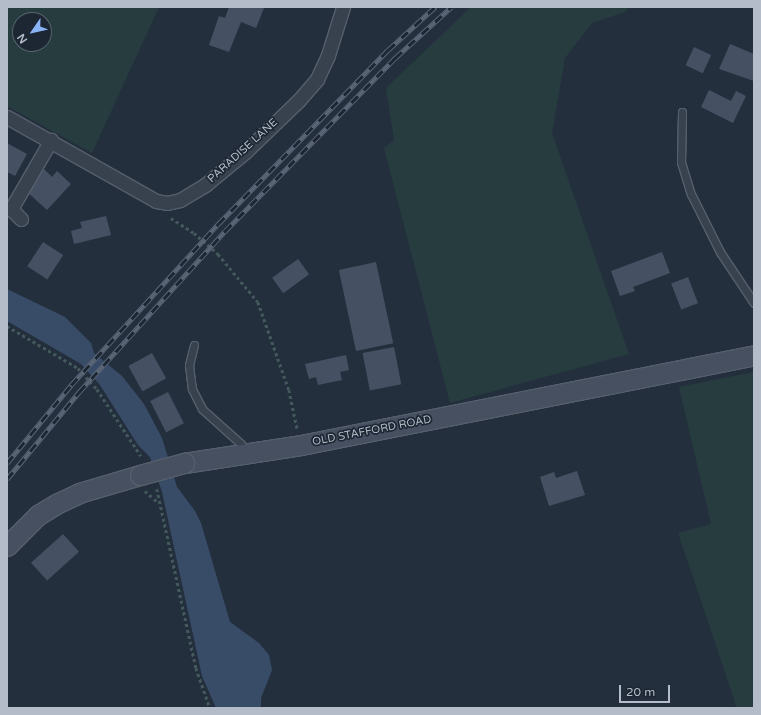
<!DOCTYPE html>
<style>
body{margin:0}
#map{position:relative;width:761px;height:715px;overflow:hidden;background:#242f3e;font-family:"Varela Round",sans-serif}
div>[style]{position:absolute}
.green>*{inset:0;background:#263c3f}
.water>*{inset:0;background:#394c67}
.building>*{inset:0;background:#455162;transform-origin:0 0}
.path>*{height:2.5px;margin-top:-1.25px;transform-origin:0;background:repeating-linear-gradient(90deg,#44595c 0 3px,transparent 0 6px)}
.roads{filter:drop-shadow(1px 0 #565f6c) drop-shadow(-1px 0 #565f6c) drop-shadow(0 1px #565f6c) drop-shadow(0 -1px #565f6c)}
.lane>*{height:7px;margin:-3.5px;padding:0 3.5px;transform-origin:3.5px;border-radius:3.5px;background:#38414e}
.street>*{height:13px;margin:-6.5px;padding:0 6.5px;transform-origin:6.5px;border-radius:6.5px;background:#38414e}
.secondary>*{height:19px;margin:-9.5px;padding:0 9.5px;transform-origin:9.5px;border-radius:9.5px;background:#465061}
.rail>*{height:4.5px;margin-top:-2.25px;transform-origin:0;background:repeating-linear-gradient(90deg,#1d2633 0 9px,#5a6575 0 18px);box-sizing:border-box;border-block:1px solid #5a6575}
.bridges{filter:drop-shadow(1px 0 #565f6c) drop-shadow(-1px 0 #565f6c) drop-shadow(0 1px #565f6c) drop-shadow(0 -1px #565f6c)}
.secondary-bridge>*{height:19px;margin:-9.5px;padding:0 9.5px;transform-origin:9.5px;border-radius:9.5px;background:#465061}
span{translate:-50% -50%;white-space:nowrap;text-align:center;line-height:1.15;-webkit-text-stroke:3.5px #1d2633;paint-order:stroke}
.street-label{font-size:11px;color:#b4bcc9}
.frame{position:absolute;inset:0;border:8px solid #b4bcc9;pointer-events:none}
.north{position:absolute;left:12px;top:12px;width:40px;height:40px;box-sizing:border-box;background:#1d2633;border:1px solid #59626f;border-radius:50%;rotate:236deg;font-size:11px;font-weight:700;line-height:16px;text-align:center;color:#b4bcc9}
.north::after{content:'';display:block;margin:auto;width:14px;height:18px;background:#8ab4f8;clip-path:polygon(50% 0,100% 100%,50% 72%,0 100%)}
.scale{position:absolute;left:619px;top:685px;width:51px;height:18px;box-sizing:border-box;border:2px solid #b4bcc9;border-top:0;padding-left:5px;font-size:12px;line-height:14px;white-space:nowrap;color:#b4bcc9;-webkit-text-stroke:3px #1d2633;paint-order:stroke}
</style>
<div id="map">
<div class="green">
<i style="clip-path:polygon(evenodd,7px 7px,159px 7px,92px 153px,7px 106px,7px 7px,20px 20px,44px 20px,44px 44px,20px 44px,20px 20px)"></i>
<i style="clip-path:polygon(471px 7px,629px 7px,625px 12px,592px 23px,565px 58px,552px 133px,629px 354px,450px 403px,384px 148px,394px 140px,386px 88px)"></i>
<i style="clip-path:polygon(754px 372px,754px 708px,737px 708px,678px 533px,711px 524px,679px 387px)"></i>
</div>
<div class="water">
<i style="clip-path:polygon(7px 289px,65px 317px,91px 343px,94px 353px,122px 376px,144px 404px,162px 438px,177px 487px,195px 511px,201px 523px,230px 622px,259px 643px,269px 655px,272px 670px,261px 698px,261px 708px,216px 708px,202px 676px,162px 492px,150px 457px,138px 445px,100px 385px,81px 364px,7px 321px)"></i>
</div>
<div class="building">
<i style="clip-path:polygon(229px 7px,264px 8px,256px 28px,241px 22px,229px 52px,209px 45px,219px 16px,225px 18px)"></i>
<i style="clip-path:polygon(730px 44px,754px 54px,754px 81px,719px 69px)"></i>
<i style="left:694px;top:47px;width:19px;height:20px;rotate:25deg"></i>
<i style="clip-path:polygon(709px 90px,731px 101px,736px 91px,746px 96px,733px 123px,701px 107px)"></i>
<i style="clip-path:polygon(7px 143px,27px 154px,15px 176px,7px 172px)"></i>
<i style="clip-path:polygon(44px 169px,52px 177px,57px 171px,71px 184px,47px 210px,25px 190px)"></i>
<i style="clip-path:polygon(106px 216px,111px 235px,74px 244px,71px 231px,82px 228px,80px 222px)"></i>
<i style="left:43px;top:242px;width:24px;height:29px;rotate:33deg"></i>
<i style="clip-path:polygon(662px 252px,670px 273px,633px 287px,635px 291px,620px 296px,611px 271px)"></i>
<i style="left:298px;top:259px;width:19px;height:32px;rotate:54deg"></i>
<i style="left:376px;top:262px;width:83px;height:38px;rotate:78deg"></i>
<i style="left:688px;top:277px;width:28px;height:18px;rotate:69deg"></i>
<i style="left:394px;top:347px;width:38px;height:32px;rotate:79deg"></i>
<i style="left:152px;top:353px;width:29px;height:27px;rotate:61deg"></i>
<i style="clip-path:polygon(346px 355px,349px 370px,340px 372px,342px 380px,318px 385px,316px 377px,309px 379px,305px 364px)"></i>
<i style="left:168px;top:392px;width:35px;height:20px;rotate:63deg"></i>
<i style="clip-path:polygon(577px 471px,585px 495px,549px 506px,540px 477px,554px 472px,556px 478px)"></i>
<i style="left:63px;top:534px;width:24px;height:43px;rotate:48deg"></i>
</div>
<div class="path">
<i style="left:171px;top:218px;width:27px;rotate:33deg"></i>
<i style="left:194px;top:233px;width:32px;rotate:41deg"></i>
<i style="left:218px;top:254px;width:62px;rotate:50.2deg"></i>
<i style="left:258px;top:302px;width:93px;rotate:70.6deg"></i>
<i style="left:289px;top:390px;width:40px;rotate:78deg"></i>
<i style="left:7px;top:326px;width:82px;rotate:30.6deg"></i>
<i style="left:78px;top:368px;width:28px;rotate:48deg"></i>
<i style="left:97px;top:389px;width:80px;rotate:56.7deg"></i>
<i style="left:157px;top:489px;width:183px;rotate:77.7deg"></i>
<i style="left:196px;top:668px;width:42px;rotate:70.7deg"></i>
<i style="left:145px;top:491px;width:18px;rotate:41deg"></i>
</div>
<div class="roads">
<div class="lane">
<i style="left:682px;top:112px;width:50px;rotate:91.1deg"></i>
<i style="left:681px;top:162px;width:34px;rotate:73deg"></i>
<i style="left:691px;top:194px;width:65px;rotate:63.4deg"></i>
<i style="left:720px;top:252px;width:61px;rotate:56.3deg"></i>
<i style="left:194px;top:345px;width:21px;rotate:104deg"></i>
<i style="left:189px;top:365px;width:24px;rotate:83deg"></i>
<i style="left:192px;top:389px;width:22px;rotate:63deg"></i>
<i style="left:202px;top:409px;width:52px;rotate:41.9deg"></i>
<i style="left:241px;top:444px;width:10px;rotate:66deg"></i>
</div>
<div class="street">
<i style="left:7px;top:117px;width:171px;rotate:29.4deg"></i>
<i style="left:156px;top:201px;width:11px;rotate:10deg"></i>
<i style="left:167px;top:203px;width:13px;rotate:-13deg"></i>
<i style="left:180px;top:200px;width:29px;rotate:-31deg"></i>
<i style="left:205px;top:185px;width:52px;rotate:-39.5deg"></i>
<i style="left:245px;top:152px;width:75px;rotate:-43.9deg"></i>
<i style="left:299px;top:100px;width:28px;rotate:-49deg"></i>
<i style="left:317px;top:79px;width:26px;rotate:-65deg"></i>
<i style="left:328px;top:55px;width:50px;rotate:-72.6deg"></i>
<i style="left:21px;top:219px;width:14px;rotate:-135deg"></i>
<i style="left:11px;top:209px;width:80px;rotate:-59.9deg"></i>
</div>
<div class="secondary">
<i style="left:184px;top:463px;width:118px;rotate:-8.7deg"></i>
<i style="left:301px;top:445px;width:462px;rotate:-11.2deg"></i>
<i style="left:7px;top:546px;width:44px;rotate:-45deg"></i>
<i style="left:38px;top:515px;width:23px;rotate:-31deg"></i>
<i style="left:58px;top:503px;width:23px;rotate:-25deg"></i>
<i style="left:79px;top:493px;width:64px;rotate:-16.4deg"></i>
</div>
</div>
<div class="rail">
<i style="left:7px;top:463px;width:101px;rotate:-50.6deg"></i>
<i style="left:71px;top:385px;width:218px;rotate:-47.6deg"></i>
<i style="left:218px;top:224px;width:243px;rotate:-45.7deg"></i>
<i style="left:388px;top:50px;width:64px;rotate:-42.5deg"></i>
<i style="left:7px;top:479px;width:113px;rotate:-50.4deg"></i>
<i style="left:79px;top:392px;width:217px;rotate:-47.8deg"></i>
<i style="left:225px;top:231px;width:243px;rotate:-45.5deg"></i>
<i style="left:395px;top:58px;width:76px;rotate:-42.3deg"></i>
</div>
<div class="bridges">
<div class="secondary-bridge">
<i style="left:140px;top:475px;width:46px;rotate:-15.3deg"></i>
</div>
</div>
<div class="street-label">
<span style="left:243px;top:151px;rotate:-42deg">PARADISE LANE</span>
<span style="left:372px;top:431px;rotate:-11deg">OLD STAFFORD ROAD</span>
</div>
<div class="frame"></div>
<div class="north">N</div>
<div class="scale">20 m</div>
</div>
